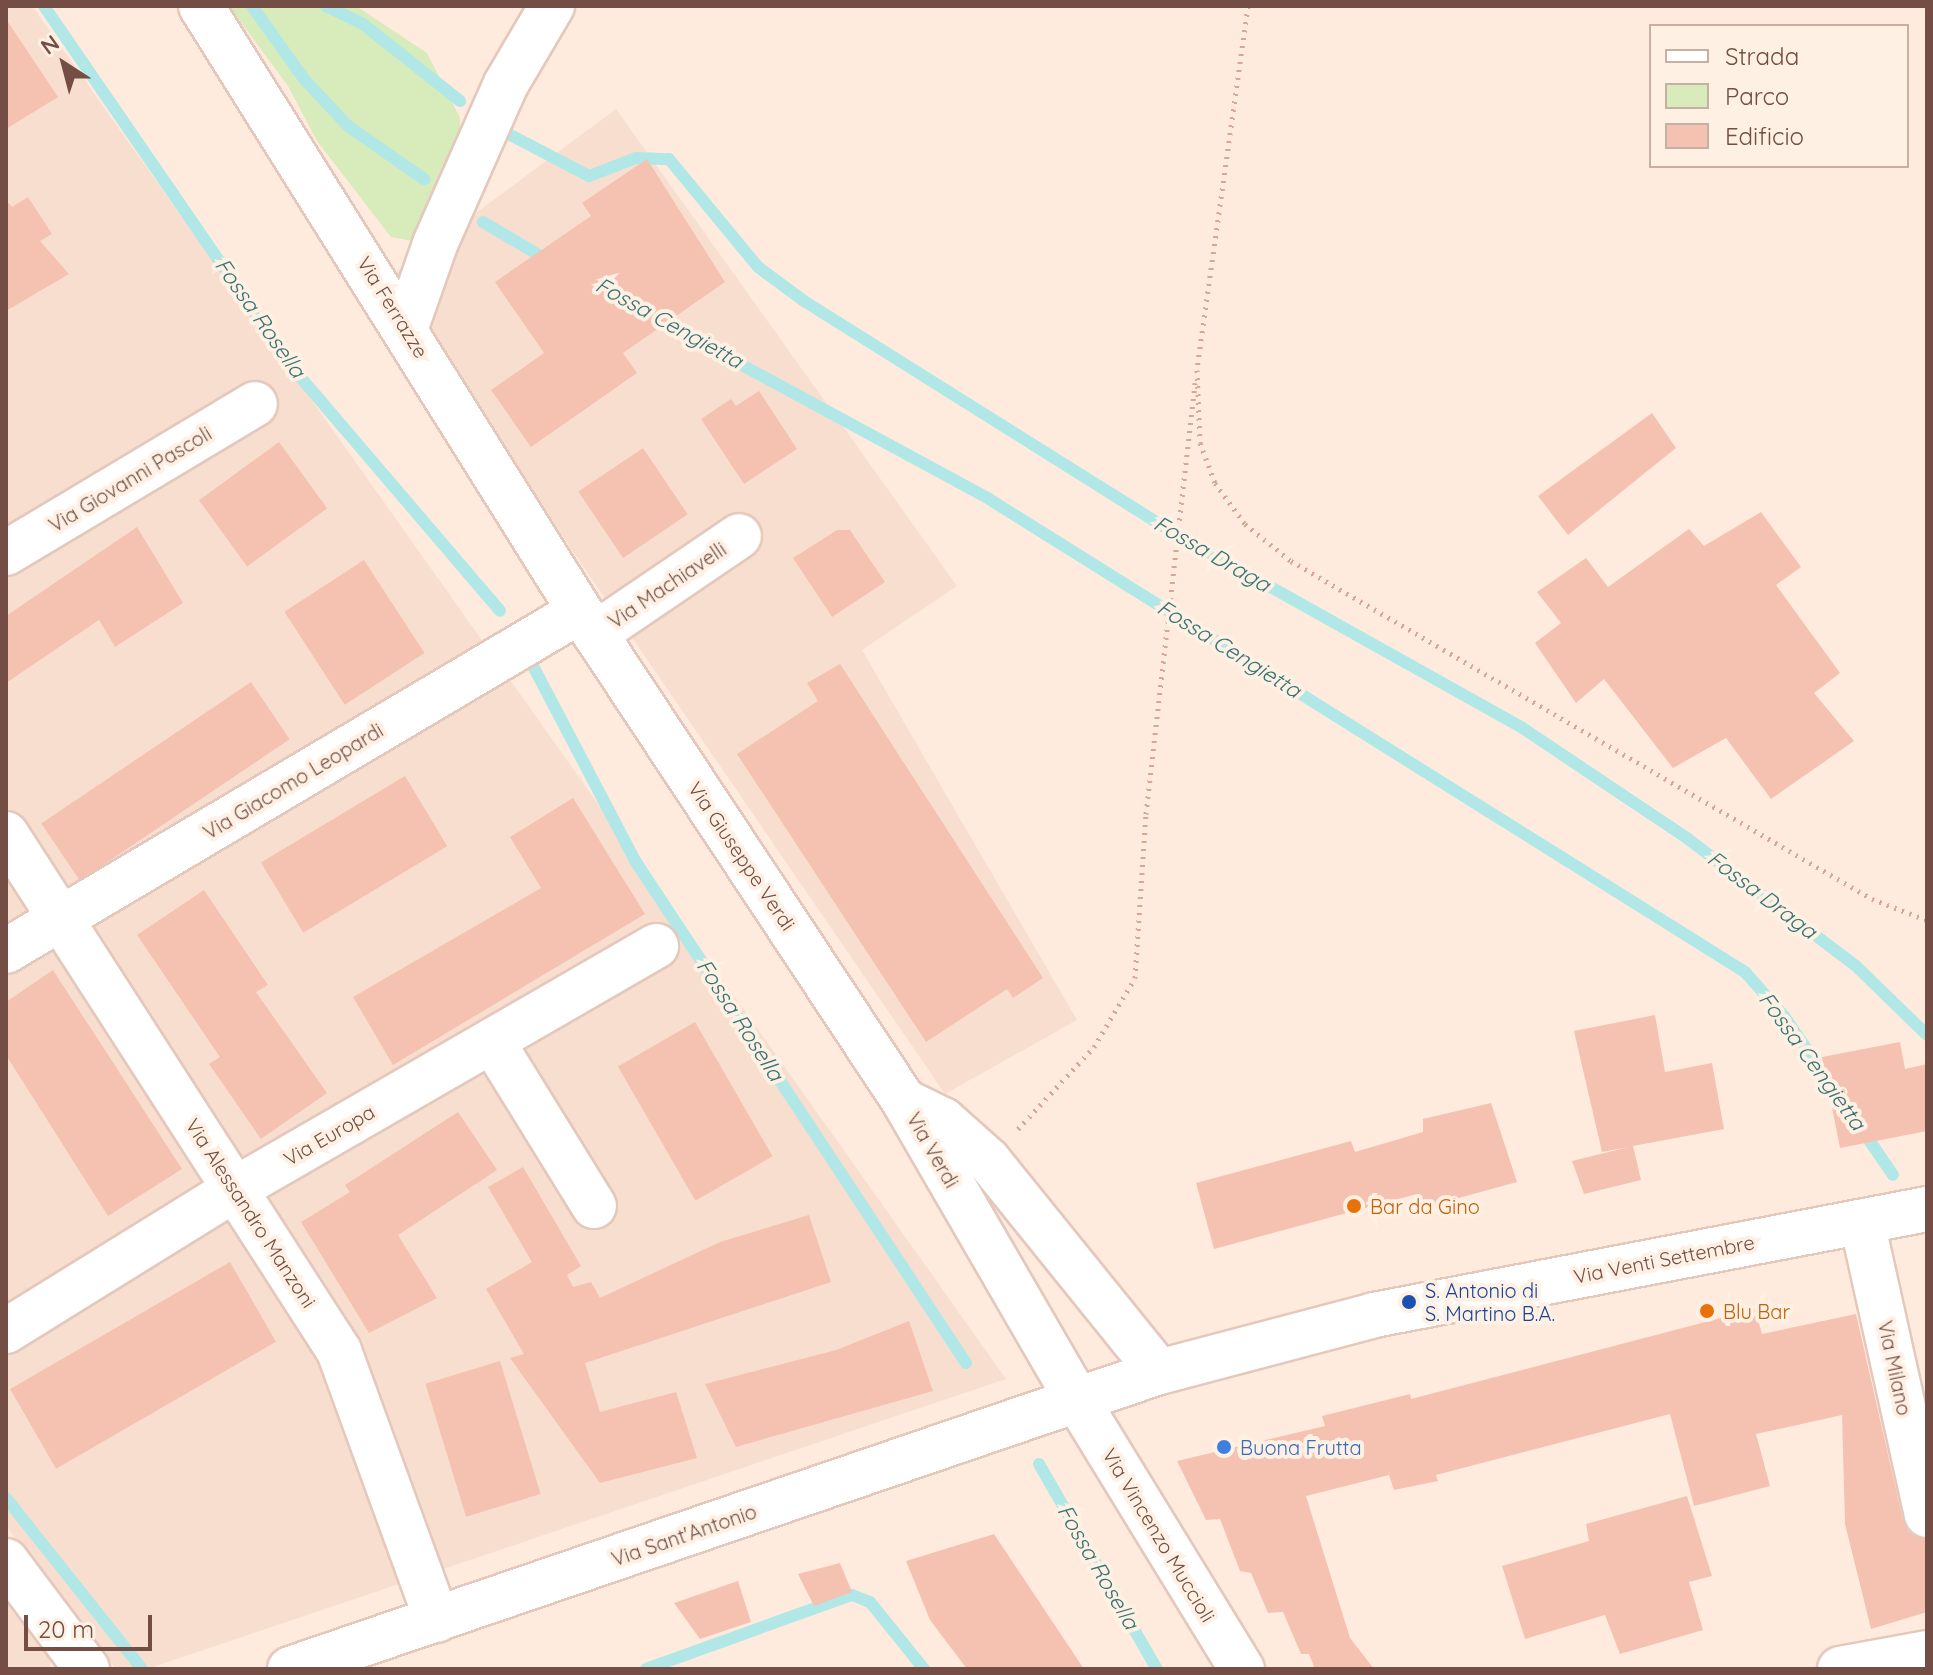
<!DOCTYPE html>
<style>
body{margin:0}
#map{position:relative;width:1933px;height:1675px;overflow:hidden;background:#feebdd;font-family:Quicksand,sans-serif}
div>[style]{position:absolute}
.residential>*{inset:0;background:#f8dece}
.green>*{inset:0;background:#d7ebbb}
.stream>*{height:12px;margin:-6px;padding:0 6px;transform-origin:6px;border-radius:6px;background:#b1e8e7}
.building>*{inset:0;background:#f5c2b2;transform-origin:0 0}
.path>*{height:5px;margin-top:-2.5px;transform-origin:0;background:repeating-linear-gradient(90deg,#d9a596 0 2px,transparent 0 8px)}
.roads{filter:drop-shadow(2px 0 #e4c8bc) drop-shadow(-2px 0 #e4c8bc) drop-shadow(0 2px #e4c8bc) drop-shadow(0 -2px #e4c8bc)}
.minor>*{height:44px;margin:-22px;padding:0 22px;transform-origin:22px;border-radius:22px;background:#fff}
.tertiary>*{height:44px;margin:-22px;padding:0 22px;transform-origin:22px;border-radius:22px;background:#fff}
.secondary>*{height:44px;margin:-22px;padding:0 22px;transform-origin:22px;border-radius:22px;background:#fff}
.dots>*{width:22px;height:22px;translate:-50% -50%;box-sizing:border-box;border:4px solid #fff0e4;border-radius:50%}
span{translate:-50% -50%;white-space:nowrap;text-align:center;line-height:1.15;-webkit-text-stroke:8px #fff0e4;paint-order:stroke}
.street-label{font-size:20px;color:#744d44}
.food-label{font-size:20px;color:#c56008}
.left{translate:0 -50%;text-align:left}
.transit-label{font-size:20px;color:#164399}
.shop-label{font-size:20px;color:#366cbe}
.water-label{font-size:22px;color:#357474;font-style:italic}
.frame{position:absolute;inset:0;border:8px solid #744d44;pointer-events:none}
.legend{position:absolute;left:1649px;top:24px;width:260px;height:144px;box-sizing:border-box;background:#fff0e4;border:2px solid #c7afa4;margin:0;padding:10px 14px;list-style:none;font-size:24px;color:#744d44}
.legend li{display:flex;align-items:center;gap:16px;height:40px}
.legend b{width:40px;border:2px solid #c7afa4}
.north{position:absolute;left:24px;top:24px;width:80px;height:80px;-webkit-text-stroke:6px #fff0e4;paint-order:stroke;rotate:324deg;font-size:22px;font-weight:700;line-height:32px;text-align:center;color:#744d44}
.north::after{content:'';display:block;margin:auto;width:28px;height:36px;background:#744d44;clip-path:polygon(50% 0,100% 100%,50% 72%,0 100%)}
.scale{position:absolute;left:24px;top:1615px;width:128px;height:36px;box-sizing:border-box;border:4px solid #744d44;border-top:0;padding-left:10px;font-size:24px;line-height:28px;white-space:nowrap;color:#744d44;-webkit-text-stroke:6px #fff0e4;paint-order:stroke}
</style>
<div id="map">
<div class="residential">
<i style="clip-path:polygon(6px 6px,32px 6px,1006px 1379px,147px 1669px,116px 1669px,6px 1526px)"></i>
<i style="clip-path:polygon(616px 109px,957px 586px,862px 650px,1077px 1020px,945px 1094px,574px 553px,391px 276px)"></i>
<i style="clip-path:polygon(6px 1603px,51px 1661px,49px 1669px,6px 1669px)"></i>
</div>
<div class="green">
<i style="clip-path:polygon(229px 6px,356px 6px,427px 53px,460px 118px,460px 167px,436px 223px,412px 241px,391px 237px,317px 141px,288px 86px)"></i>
</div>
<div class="stream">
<i style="left:44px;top:6px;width:444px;rotate:55.5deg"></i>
<i style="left:296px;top:372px;width:314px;rotate:49.5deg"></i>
<i style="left:252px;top:6px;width:90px;rotate:54.5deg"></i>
<i style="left:304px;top:79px;width:64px;rotate:46.9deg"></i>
<i style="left:348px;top:126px;width:93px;rotate:34.9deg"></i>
<i style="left:326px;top:6px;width:41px;rotate:25.9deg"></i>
<i style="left:363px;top:24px;width:124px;rotate:38.4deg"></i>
<i style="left:497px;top:128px;width:104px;rotate:27.6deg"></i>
<i style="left:589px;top:176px;width:50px;rotate:-21deg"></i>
<i style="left:636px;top:158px;width:33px;rotate:2deg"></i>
<i style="left:669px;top:159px;width:140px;rotate:50.5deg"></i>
<i style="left:758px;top:267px;width:57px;rotate:36.5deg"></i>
<i style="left:804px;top:301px;width:437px;rotate:32.1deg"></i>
<i style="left:1174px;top:533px;width:398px;rotate:29.2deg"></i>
<i style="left:1521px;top:727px;width:201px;rotate:33.8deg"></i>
<i style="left:1688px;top:839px;width:211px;rotate:37.1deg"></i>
<i style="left:1856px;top:966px;width:99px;rotate:44.2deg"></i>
<i style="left:483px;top:222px;width:77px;rotate:30.6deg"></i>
<i style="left:653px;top:317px;width:382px;rotate:28.4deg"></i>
<i style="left:989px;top:499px;width:892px;rotate:32.03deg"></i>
<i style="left:1745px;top:972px;width:59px;rotate:48.4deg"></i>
<i style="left:1784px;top:1016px;width:88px;rotate:55.6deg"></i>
<i style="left:533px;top:666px;width:221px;rotate:62.3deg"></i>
<i style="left:636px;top:862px;width:600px;rotate:56.63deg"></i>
<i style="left:1863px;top:1131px;width:53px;rotate:55.7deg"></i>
<i style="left:1039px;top:1464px;width:237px;rotate:60.1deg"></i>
<i style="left:6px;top:1498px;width:218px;rotate:51.5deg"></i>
<i style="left:646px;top:1669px;width:219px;rotate:-19.8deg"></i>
<i style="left:852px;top:1595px;width:19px;rotate:21deg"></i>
<i style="left:870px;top:1602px;width:86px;rotate:51.1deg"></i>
</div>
<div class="building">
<i style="clip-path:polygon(6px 19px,58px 97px,6px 129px)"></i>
<i style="clip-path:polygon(647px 159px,725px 282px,623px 353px,637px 373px,531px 447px,491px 390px,544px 353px,495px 282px,591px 216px,582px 203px)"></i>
<i style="clip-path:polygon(28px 197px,52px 234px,40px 241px,69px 274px,6px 311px,6px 200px,12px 207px)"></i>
<i style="clip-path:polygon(759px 391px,797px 449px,744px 484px,701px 419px,731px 399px,736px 406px)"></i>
<i style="clip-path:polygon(1652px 413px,1676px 448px,1568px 535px,1538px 496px)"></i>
<i style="left:279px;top:442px;width:82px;height:99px;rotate:54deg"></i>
<i style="left:643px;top:448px;width:80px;height:78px;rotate:56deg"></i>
<i style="clip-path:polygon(1761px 512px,1801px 567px,1776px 585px,1840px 673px,1814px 693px,1854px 741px,1771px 799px,1726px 738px,1673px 768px,1604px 679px,1576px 703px,1535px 643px,1561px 623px,1537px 592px,1586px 558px,1608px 587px,1689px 529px,1704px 546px)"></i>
<i style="clip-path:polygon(137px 527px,183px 603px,115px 647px,99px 620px,6px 683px,6px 616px)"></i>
<i style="clip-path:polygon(837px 530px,850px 530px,885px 582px,832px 617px,793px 558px)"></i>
<i style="left:364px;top:560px;width:111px;height:95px;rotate:57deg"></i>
<i style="clip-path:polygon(840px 664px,1043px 978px,1013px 998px,1007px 989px,926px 1042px,737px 754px,818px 701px,807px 683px)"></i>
<i style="left:251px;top:682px;width:69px;height:253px;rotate:56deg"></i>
<i style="left:405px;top:776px;width:82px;height:168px;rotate:59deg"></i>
<i style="clip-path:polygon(573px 798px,645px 914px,393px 1065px,353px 997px,541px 888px,510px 837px)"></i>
<i style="clip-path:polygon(204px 890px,268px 985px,256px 992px,327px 1093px,261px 1139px,209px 1064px,220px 1057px,137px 935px)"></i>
<i style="clip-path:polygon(53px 970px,182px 1169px,108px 1216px,6px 1055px,6px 1002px)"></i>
<i style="clip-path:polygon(1655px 1015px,1665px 1072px,1712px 1063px,1724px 1129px,1633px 1146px,1641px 1180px,1584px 1194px,1572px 1161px,1629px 1147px,1602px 1152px,1574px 1031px)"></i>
<i style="left:695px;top:1022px;width:155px;height:89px;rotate:60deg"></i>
<i style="clip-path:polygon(1900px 1042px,1905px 1069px,1927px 1064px,1927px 1131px,1840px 1148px,1822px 1057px)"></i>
<i style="clip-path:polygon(1491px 1103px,1517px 1182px,1422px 1208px,1417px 1194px,1214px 1249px,1196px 1183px,1351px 1141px,1355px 1152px,1423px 1132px,1423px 1119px)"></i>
<i style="clip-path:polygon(458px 1112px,497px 1170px,398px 1235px,437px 1298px,369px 1333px,301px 1222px,350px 1192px,345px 1185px)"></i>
<i style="clip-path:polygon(523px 1167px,581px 1266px,567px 1275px,573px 1287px,591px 1282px,600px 1298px,720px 1242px,809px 1215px,831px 1282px,585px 1363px,600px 1412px,676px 1392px,697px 1458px,600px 1483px,510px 1358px,524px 1354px,486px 1289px,532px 1262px,488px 1187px)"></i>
<i style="left:230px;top:1262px;width:92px;height:254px;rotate:60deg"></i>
<i style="clip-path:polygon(1755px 1309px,1762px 1334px,1856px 1314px,1903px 1520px,1909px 1532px,1927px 1539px,1927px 1612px,1871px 1629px,1845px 1524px,1842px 1415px,1756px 1434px,1770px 1486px,1694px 1506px,1670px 1414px,1436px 1475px,1438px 1481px,1394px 1490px,1389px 1475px,1306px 1496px,1350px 1638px,1374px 1669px,1315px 1669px,1309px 1654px,1301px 1654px,1283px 1612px,1268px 1613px,1251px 1573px,1240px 1571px,1220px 1519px,1206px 1520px,1177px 1461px,1325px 1426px,1322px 1416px,1410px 1394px,1411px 1399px)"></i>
<i style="clip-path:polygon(909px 1321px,933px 1391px,736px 1447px,705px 1384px,836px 1350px)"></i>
<i style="left:500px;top:1361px;width:139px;height:78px;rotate:73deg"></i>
<i style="clip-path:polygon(1687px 1496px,1712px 1576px,1689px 1582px,1703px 1630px,1620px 1654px,1605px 1615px,1525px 1639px,1502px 1566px,1589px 1541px,1586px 1524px)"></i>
<i style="clip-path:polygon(994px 1534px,1084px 1669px,967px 1669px,930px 1620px,906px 1561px)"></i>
<i style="clip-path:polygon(840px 1563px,852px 1592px,814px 1606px,798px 1574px)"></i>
<i style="clip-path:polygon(738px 1581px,751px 1622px,700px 1639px,674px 1603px)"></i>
</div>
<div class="path">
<i style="left:1248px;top:6px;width:368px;rotate:98deg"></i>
<i style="left:1197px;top:370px;width:73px;rotate:87.6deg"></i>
<i style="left:1200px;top:443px;width:43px;rotate:69.4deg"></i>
<i style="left:1215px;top:483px;width:51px;rotate:53.8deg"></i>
<i style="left:1245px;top:524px;width:59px;rotate:38.8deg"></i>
<i style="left:1291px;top:561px;width:672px;rotate:30.19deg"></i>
<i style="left:1872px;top:899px;width:59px;rotate:20.9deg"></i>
<i style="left:1018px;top:1129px;width:112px;rotate:-47.2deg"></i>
<i style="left:1094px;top:1047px;width:80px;rotate:-59.3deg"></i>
<i style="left:1135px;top:978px;width:164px;rotate:-86.2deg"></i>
<i style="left:1146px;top:814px;width:434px;rotate:-83.5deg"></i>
</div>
<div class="roads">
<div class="minor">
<i style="left:406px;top:327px;width:88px;rotate:-70.7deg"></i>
<i style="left:435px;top:244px;width:175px;rotate:-66.1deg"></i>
<i style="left:506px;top:84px;width:91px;rotate:-59.5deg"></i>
<i style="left:6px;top:553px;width:290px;rotate:-30.9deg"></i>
<i style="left:595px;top:634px;width:174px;rotate:-34.2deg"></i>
<i style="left:6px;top:834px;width:615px;rotate:57.21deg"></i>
<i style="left:339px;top:1351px;width:286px;rotate:70deg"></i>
<i style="left:6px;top:951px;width:667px;rotate:-30.64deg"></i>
<i style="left:492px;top:1041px;width:194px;rotate:58.3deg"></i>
<i style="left:1862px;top:1222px;width:300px;rotate:77.5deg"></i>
<i style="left:6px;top:1331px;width:272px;rotate:-31.8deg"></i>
<i style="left:237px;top:1188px;width:484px;rotate:-30deg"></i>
<i style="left:1077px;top:1400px;width:316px;rotate:58.5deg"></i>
<i style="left:1840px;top:1669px;width:88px;rotate:-10.4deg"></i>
</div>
<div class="tertiary">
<i style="left:201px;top:6px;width:714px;rotate:57.94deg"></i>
<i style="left:580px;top:611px;width:587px;rotate:56.53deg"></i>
<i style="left:904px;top:1101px;width:345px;rotate:59.9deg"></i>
<i style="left:910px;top:1104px;width:37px;rotate:26deg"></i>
<i style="left:943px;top:1120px;width:60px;rotate:41.6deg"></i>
<i style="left:988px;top:1160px;width:272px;rotate:51.1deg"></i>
<i style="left:6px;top:1561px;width:135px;rotate:53.1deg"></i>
</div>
<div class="secondary">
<i style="left:290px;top:1669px;width:918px;rotate:-18.87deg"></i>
<i style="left:1159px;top:1372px;width:222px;rotate:-14.8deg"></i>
<i style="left:1374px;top:1315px;width:563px;rotate:-10.85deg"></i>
</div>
</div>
<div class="dots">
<i style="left:1354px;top:1206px;background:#e8710a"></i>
<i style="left:1409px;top:1302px;background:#1a4fb4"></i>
<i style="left:1707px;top:1311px;background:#e8710a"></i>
<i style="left:1224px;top:1447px;background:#3f7fe0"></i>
</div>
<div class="street-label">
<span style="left:393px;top:307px;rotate:58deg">Via Ferrazze</span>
<span style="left:130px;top:479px;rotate:-31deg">Via Giovanni Pascoli</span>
<span style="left:667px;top:585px;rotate:-34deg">Via Machiavelli</span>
<span style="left:293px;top:781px;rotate:-31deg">Via Giacomo Leopardi</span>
<span style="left:742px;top:856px;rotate:56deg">Via Giuseppe Verdi</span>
<span style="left:329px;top:1135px;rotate:-30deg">Via Europa</span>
<span style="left:933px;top:1150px;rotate:60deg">Via Verdi</span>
<span style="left:251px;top:1213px;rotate:57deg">Via Alessandro Manzoni</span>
<span style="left:1664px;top:1259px;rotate:-11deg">Via Venti Settembre</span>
<span style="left:1895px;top:1368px;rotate:78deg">Via Milano</span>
<span style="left:684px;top:1535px;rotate:-19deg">Via Sant'Antonio</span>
<span style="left:1159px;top:1535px;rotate:59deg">Via Vincenzo Muccioli</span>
</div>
<div class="food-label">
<span class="left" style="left:1370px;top:1206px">Bar da Gino</span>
<span class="left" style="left:1723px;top:1311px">Blu Bar</span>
</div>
<div class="transit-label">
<span class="left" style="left:1425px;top:1302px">S. Antonio di<br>S. Martino B.A.</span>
</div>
<div class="shop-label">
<span class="left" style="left:1240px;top:1447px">Buona Frutta</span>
</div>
<div class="water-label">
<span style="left:260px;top:318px;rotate:55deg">Fossa Rosella</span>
<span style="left:669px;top:323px;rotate:29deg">Fossa Cengietta</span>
<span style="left:1212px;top:554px;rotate:30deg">Fossa Draga</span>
<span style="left:1229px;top:649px;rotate:32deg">Fossa Cengietta</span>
<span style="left:1762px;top:895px;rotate:37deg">Fossa Draga</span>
<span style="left:740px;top:1020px;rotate:57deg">Fossa Rosella</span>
<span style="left:1812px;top:1061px;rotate:54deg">Fossa Cengietta</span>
<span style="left:1098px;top:1567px;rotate:60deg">Fossa Rosella</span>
</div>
<div class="frame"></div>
<ul class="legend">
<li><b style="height:10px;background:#fff"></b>Strada</li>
<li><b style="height:22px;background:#d7ebbb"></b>Parco</li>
<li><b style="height:22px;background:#f5c2b2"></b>Edificio</li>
</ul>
<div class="north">N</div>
<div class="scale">20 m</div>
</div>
